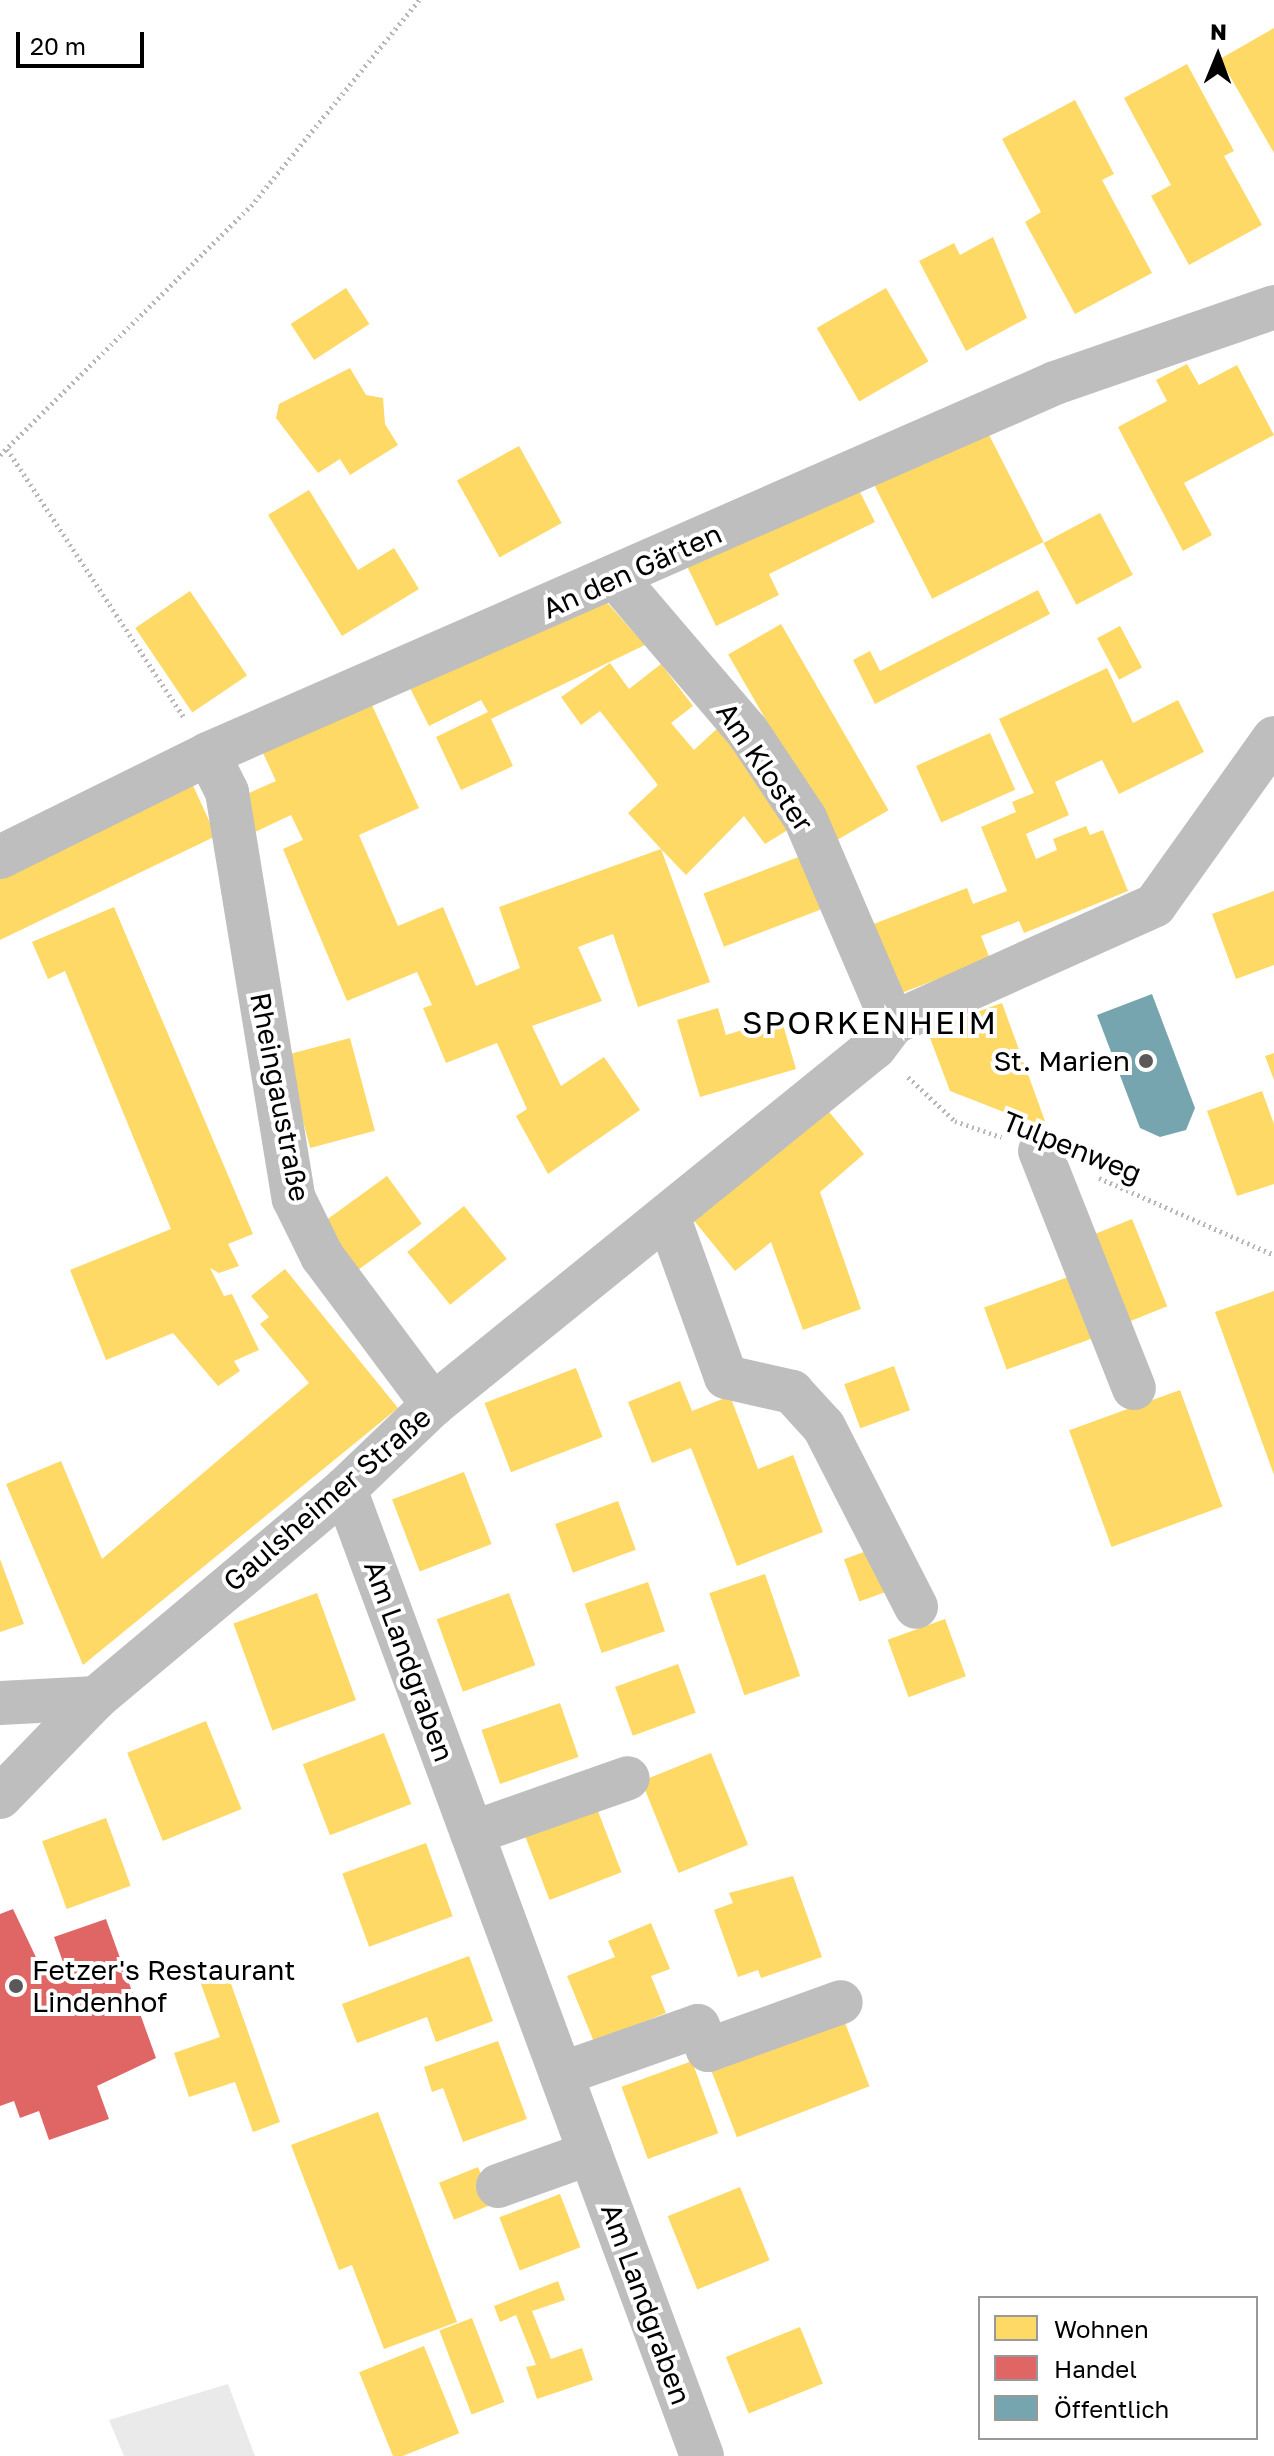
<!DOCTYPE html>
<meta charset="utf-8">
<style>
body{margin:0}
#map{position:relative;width:1274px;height:2456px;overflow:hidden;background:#fff;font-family:"Golos Text",sans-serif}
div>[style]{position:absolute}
.green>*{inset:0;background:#eaeaea}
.homes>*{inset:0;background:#ffd966;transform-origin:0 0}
.shops>*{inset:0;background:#e06666}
.public>*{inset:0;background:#76a5af}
.path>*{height:5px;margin-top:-2.5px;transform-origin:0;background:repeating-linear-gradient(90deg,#b8b8b8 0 2px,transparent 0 6px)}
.minor>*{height:44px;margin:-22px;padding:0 22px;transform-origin:22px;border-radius:22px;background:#bebebe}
.dots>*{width:22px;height:22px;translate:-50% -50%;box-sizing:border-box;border:4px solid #fff;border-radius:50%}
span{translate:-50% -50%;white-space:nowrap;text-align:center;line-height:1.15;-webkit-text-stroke:8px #fff;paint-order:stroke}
.street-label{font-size:28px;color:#000}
.poi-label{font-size:28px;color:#000}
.right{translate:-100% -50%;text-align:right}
.left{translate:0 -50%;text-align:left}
.quarter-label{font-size:32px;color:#000;letter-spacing:2px}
.legend{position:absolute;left:978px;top:2296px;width:280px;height:144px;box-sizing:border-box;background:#fff;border:2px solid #999;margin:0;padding:10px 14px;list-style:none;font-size:24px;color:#000}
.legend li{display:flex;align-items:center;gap:16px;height:40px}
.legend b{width:40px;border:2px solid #999}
.north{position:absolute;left:1178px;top:16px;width:80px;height:80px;-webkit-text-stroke:6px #fff;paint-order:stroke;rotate:1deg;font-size:22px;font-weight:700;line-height:32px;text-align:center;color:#000}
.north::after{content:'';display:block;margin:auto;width:28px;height:36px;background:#000;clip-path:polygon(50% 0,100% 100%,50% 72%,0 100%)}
.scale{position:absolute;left:16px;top:32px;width:128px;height:36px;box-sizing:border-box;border:4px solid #000;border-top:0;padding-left:10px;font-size:24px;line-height:28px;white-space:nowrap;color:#000;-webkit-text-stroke:6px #fff;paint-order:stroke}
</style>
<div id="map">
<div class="green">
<i style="clip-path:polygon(228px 2384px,255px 2456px,124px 2456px,109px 2420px)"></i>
</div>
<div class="homes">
<i style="clip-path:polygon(1274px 28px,1274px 153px,1220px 59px)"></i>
<i style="clip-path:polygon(1187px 64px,1234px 151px,1224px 156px,1262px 225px,1189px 265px,1151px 196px,1171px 185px,1124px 98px)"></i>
<i style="clip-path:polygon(1075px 100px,1114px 174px,1102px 180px,1152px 273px,1075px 314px,1025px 222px,1041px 212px,1002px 139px)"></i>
<i style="clip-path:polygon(993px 237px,1027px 318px,966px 351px,919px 261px,954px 243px,960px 255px)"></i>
<i style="left:346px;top:288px;width:43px;height:66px;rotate:57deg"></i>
<i style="left:886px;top:288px;width:85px;height:80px;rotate:60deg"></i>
<i style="clip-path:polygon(1187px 364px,1199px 385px,1237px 365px,1274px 435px,1184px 483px,1212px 535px,1183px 551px,1118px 427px,1167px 401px,1156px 380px)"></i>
<i style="clip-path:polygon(350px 368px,366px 395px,383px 398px,385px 424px,398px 445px,350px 475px,340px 459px,318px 473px,276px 418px,279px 404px)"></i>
<i style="left:985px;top:427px;width:129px;height:125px;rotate:63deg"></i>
<i style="left:519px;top:446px;width:88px;height:71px;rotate:61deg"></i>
<i style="clip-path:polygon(856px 484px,875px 522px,769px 574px,779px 595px,716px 626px,687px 566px)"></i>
<i style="clip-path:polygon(309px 490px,358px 570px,394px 548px,419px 589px,342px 636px,268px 515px)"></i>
<i style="left:1100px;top:513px;width:70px;height:64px;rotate:62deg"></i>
<i style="clip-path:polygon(1038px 590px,1050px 614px,875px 704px,853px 660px,870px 651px,880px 671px)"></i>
<i style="left:190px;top:591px;width:102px;height:66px;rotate:56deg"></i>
<i style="clip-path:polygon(603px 598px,645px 645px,491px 719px,513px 766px,461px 790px,436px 737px,488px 712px,481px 700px,429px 726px,409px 686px)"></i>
<i style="left:781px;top:624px;width:215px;height:61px;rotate:60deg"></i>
<i style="left:1120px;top:626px;width:47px;height:26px;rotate:62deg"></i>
<i style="clip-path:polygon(610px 663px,629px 689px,661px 664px,693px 706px,671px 723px,694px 750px,720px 726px,799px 823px,765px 844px,744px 816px,686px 875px,661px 849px,710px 982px,638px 1007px,613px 934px,578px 947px,602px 1001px,532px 1026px,561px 1086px,604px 1057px,640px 1110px,548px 1174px,516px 1116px,527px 1109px,497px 1043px,446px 1063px,423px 1008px,432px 1005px,417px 972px,347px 1001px,283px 849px,303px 840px,291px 815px,255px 832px,240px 797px,276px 781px,263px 753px,371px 703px,419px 808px,359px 835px,398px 926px,443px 907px,476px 986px,520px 968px,499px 907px,661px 849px,628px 813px,658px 785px,600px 711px,581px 725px,561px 697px)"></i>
<i style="clip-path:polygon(1107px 668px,1133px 723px,1178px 700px,1204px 752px,1119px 794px,1102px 760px,1055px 782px,1069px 815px,1026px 834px,1036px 859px,1057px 850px,1053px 839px,1086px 826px,1090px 835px,1103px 830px,1128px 891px,1024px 933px,1019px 921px,981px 936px,990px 959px,899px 994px,871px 925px,967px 888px,973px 904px,1007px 891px,981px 827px,1016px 812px,1012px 802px,1034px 793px,999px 719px)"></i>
<i style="left:990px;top:733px;width:62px;height:81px;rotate:66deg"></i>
<i style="clip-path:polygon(191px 781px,216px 836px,0 940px,0 871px)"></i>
<i style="left:809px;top:853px;width:57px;height:113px;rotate:69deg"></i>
<i style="clip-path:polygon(1274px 891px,1274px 965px,1236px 979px,1212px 914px)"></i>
<i style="clip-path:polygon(114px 907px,253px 1234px,228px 1244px,239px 1266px,219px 1273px,210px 1268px,224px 1296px,232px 1294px,259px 1350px,234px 1361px,240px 1371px,218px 1386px,173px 1333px,106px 1360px,70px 1270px,171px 1229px,65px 971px,48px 979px,32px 942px)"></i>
<i style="clip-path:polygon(1002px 1003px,1045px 1121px,1035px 1124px,950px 1091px,927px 1030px)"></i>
<i style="clip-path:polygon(718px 1008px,726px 1035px,781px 1018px,796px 1069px,700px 1097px,677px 1020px)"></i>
<i style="left:350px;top:1038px;width:96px;height:67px;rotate:75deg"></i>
<i style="clip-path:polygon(1274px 1053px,1274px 1080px,1265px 1056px)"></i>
<i style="clip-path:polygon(1262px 1091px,1274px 1124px,1274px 1184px,1237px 1196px,1207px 1111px)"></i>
<i style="clip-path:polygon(825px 1107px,864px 1154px,820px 1192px,861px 1309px,803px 1330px,771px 1242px,735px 1271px,691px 1217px)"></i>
<i style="left:387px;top:1176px;width:59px;height:78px;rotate:54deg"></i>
<i style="left:464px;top:1206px;width:68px;height:73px;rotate:51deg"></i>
<i style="left:1132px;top:1219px;width:94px;height:40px;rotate:68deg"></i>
<i style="clip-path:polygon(285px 1269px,398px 1408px,83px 1665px,6px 1484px,61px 1461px,102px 1559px,309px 1383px,260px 1324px,269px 1317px,251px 1296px)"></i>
<i style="left:1079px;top:1273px;width:66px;height:101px;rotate:70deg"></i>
<i style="clip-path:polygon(1274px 1291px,1274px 1475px,1215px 1312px)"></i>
<i style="left:894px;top:1366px;width:47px;height:53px;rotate:70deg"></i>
<i style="left:576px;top:1368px;width:74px;height:98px;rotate:69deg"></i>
<i style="clip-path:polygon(680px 1381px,692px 1411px,730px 1396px,758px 1469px,793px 1455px,823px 1532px,737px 1566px,691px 1448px,652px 1463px,628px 1402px)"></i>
<i style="left:1180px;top:1390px;width:124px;height:118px;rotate:70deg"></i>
<i style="left:464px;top:1472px;width:77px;height:77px;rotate:69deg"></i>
<i style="left:618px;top:1501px;width:52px;height:67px;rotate:70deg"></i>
<i style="left:875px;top:1548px;width:45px;height:33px;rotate:70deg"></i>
<i style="clip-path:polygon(0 1559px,24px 1624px,0 1632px)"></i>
<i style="left:765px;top:1574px;width:108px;height:59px;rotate:71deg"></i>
<i style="left:648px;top:1582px;width:52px;height:67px;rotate:71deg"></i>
<i style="left:317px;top:1593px;width:114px;height:89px;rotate:70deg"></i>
<i style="left:509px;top:1593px;width:77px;height:77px;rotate:70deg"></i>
<i style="left:945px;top:1619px;width:61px;height:61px;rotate:70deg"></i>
<i style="left:678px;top:1664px;width:52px;height:67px;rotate:70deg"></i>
<i style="left:560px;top:1703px;width:57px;height:83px;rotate:71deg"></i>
<i style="left:206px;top:1721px;width:95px;height:85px;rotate:68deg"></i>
<i style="left:384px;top:1733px;width:76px;height:87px;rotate:69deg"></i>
<i style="left:711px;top:1753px;width:99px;height:75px;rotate:68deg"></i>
<i style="left:596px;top:1806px;width:71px;height:77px;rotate:69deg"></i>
<i style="left:106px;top:1818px;width:72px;height:68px;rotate:70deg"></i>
<i style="left:426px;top:1843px;width:78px;height:89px;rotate:70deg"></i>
<i style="clip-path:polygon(793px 1876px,822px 1957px,761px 1978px,758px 1970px,738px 1977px,714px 1910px,733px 1903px,729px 1893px)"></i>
<i style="clip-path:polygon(651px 1923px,670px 1969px,651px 1976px,666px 2013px,594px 2042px,567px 1976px,615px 1957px,608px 1941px)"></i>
<i style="clip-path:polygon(469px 1956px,493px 2021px,436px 2042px,427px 2017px,357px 2043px,342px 2004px)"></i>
<i style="clip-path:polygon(224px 1964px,280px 2122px,253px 2132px,235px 2082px,189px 2097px,174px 2053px,220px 2037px,197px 1973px)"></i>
<i style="left:844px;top:2020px;width:71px;height:142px;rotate:69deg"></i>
<i style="clip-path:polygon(498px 2041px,527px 2119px,463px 2142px,443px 2088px,432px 2092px,424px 2067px)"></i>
<i style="left:692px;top:2061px;width:77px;height:75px;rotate:70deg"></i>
<i style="clip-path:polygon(378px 2112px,457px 2322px,384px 2349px,352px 2265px,339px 2270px,291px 2145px)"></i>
<i style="left:478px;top:2167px;width:40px;height:42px;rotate:68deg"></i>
<i style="left:740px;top:2187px;width:79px;height:78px;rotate:68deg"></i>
<i style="left:560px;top:2194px;width:57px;height:65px;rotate:69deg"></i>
<i style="clip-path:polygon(558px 2281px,565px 2300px,532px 2311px,551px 2359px,582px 2348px,593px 2380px,537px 2399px,526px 2367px,536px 2365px,516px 2315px,500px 2322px,494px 2306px)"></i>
<i style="left:472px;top:2318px;width:90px;height:35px;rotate:69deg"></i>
<i style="left:800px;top:2327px;width:61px;height:80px;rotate:68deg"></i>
<i style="left:424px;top:2346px;width:94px;height:70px;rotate:68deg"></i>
</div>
<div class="shops">
<i style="clip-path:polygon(13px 1909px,43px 1972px,64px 1965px,54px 1937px,106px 1919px,156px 2058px,97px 2086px,109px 2119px,49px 2140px,39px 2111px,20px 2118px,14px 2101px,0 2106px,0 1914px)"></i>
</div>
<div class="public">
<i style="clip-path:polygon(1152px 994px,1195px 1108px,1186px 1130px,1160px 1137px,1140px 1128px,1097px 1015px)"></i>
</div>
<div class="path">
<i style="left:7px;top:449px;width:323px;rotate:56.6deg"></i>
<i style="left:0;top:455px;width:354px;rotate:-44.8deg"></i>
<i style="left:251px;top:206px;width:266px;rotate:-50.8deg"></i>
<i style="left:908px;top:1077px;width:64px;rotate:43.1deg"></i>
<i style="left:955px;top:1121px;width:49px;rotate:19.2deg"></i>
<i style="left:1099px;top:1178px;width:191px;rotate:23.7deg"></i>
</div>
<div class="minor">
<i style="left:617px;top:579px;width:200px;rotate:49.5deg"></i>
<i style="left:747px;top:731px;width:105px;rotate:56.3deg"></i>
<i style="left:805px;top:818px;width:223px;rotate:66.8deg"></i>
<i style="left:208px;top:754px;width:42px;rotate:63.4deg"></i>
<i style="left:227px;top:792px;width:412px;rotate:80.7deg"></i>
<i style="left:294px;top:1199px;width:64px;rotate:63.8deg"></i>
<i style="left:322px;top:1256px;width:186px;rotate:53.3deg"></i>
<i style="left:0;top:857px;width:232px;rotate:-26.3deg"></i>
<i style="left:208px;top:754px;width:925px;rotate:-23.65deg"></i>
<i style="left:1055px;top:383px;width:232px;rotate:-19.1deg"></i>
<i style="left:1040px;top:1151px;width:255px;rotate:68.4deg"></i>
<i style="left:668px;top:1216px;width:171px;rotate:70.2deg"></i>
<i style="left:726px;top:1377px;width:68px;rotate:12.8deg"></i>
<i style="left:792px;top:1392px;width:47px;rotate:47.6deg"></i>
<i style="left:824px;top:1427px;width:202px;rotate:62.9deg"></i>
<i style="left:345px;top:1489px;width:1031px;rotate:69.74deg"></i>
<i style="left:0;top:1703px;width:96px;rotate:-3deg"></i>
<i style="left:0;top:1797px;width:138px;rotate:-45.9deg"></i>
<i style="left:96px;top:1698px;width:325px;rotate:-40deg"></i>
<i style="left:345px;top:1489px;width:122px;rotate:-43.7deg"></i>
<i style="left:433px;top:1405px;width:569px;rotate:-39.01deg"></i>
<i style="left:875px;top:1047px;width:30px;rotate:-53deg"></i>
<i style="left:893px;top:1023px;width:287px;rotate:-24.2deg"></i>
<i style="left:1155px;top:905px;width:205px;rotate:-54.5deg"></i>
<i style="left:472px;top:1833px;width:165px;rotate:-19.4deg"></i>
<i style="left:561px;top:2074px;width:145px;rotate:-19.3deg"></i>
<i style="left:698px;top:2026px;width:26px;rotate:67deg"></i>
<i style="left:708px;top:2050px;width:141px;rotate:-19.8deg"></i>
<i style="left:498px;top:2186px;width:98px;rotate:-19.7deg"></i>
</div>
<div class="dots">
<i style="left:1146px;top:1061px;background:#595959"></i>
<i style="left:16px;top:1986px;background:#595959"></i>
</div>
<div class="street-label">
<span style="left:632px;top:571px;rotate:-24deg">An den Gärten</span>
<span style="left:765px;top:767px;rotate:56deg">Am Kloster</span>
<span style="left:280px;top:1097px;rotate:79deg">Rheingaustraße</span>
<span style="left:1072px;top:1147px;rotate:22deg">Tulpenweg</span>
<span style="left:327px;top:1499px;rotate:-41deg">Gaulsheimer Straße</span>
<span style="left:409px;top:1661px;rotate:70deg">Am Landgraben</span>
<span style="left:646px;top:2304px;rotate:70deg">Am Landgraben</span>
</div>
<div class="poi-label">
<span class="right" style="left:1130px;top:1061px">St. Marien</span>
<span class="left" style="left:32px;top:1986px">Fetzer's Restaurant<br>Lindenhof</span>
</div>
<div class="quarter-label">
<span style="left:870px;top:1022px">SPORKENHEIM</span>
</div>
<ul class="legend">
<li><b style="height:22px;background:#ffd966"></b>Wohnen</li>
<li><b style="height:22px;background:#e06666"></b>Handel</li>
<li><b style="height:22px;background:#76a5af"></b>Öffentlich</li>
</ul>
<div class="north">N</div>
<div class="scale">20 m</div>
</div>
